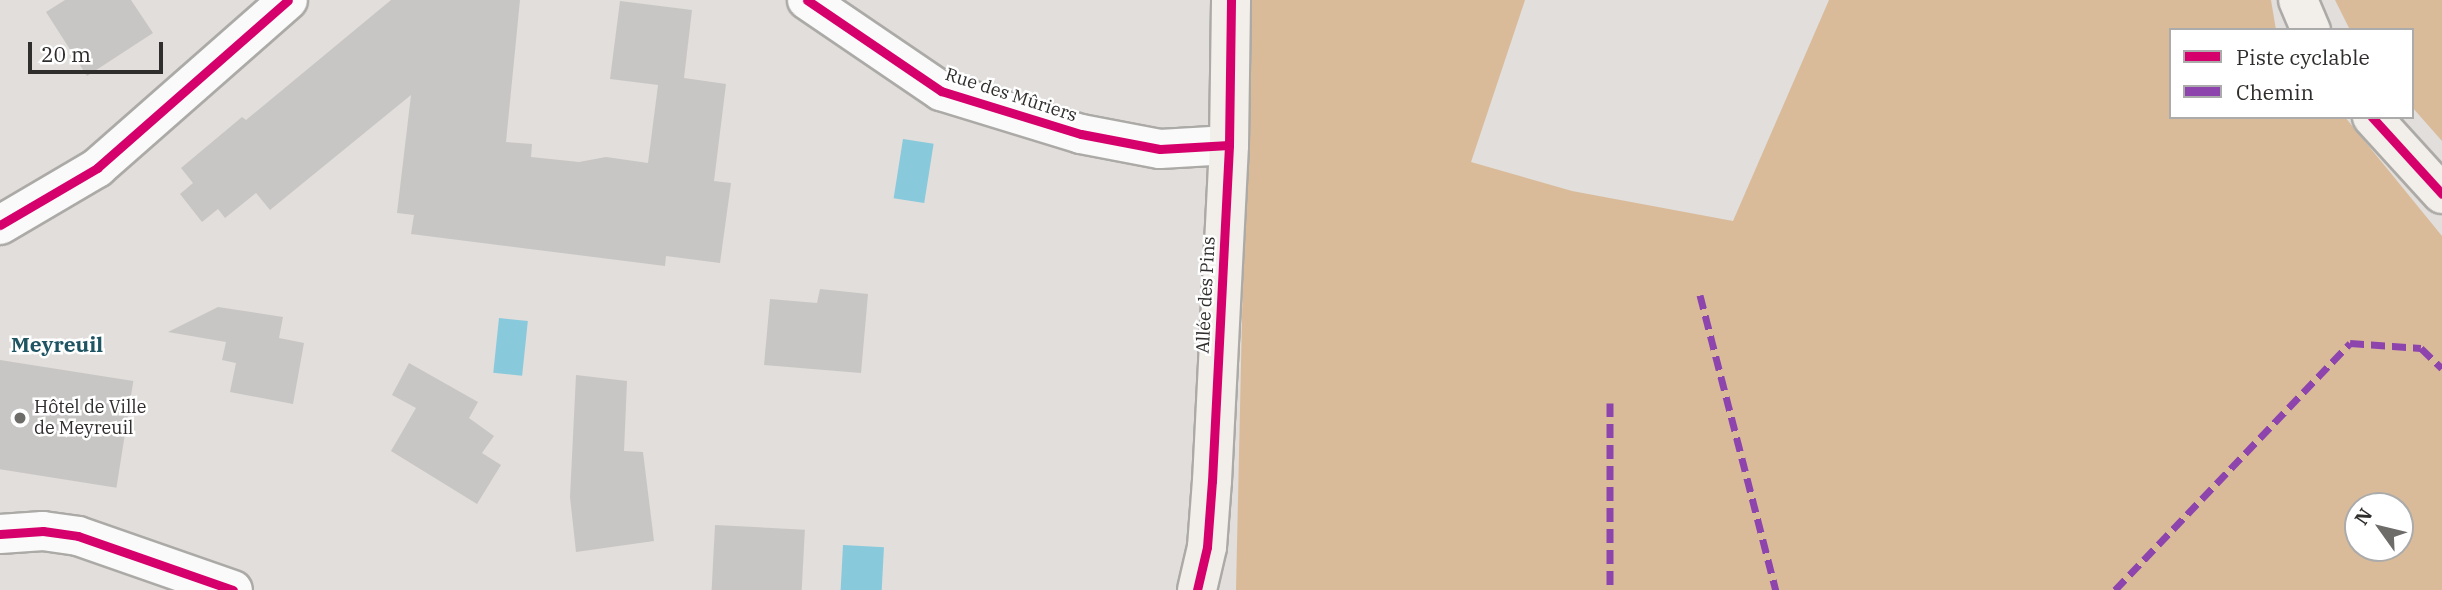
<!DOCTYPE html>
<meta charset="utf-8">
<style>
body{margin:0}
#map{position:relative;width:2442px;height:590px;overflow:hidden;background:#e1dedb;font-family:"IBM Plex Serif",serif}
div>[style]{position:absolute}
.forest>*{inset:0;background:#d9bb9a}
.water>*{inset:0;background:#89c9dc;transform-origin:0 0}
.building>*{inset:0;background:#c8c6c4;transform-origin:0 0}
.roads{filter:drop-shadow(2px 0 #acaaa7) drop-shadow(-2px 0 #acaaa7) drop-shadow(0 2px #acaaa7) drop-shadow(0 -2px #acaaa7)}
.street>*{height:38px;margin:-19px;padding:0 19px;transform-origin:19px;border-radius:19px;background:#fafafa}
.secondary>*{height:38px;margin:-19px;padding:0 19px;transform-origin:19px;border-radius:19px;background:#f2eee9}
.quiet>*{height:7px;margin-top:-3.5px;transform-origin:0;background:repeating-linear-gradient(90deg,#8e44ad 0 14px,transparent 0 21px)}
.cycleway>*{height:9px;margin:-4.5px;padding:0 4.5px;transform-origin:4.5px;border-radius:4.5px;background:#d6006c}
.dots>*{width:19px;height:19px;translate:-50% -50%;box-sizing:border-box;border:4px solid #fff;border-radius:50%}
span{translate:-50% -50%;white-space:nowrap;text-align:center;line-height:1.15;-webkit-text-stroke:5px #fff;paint-order:stroke}
.street-label{font-size:18px;color:#302e2c}
.poi-label{font-size:18px;color:#302e2c}
.left{translate:0 -50%;text-align:left}
.quarter-label{font-size:21px;color:#1f5463;font-weight:700}
.legend{position:absolute;left:2169px;top:28px;width:245px;height:91px;box-sizing:border-box;background:#fff;border:2px solid #acabab;margin:0;padding:9px 12px;list-style:none;font-size:21px;color:#302e2c}
.legend li{display:flex;align-items:center;gap:14px;height:35px}
.legend b{width:35px;border:2px solid #acabab}
.north{position:absolute;left:2344px;top:492px;width:70px;height:70px;box-sizing:border-box;background:#fff;border:2px solid #acabab;border-radius:50%;rotate:304deg;font-size:19px;font-weight:700;line-height:28px;text-align:center;color:#302e2c}
.north::after{content:'';display:block;margin:auto;width:24px;height:32px;background:#6e6c69;clip-path:polygon(50% 0,100% 100%,50% 72%,0 100%)}
.scale{position:absolute;left:28px;top:42px;width:135px;height:32px;box-sizing:border-box;border:4px solid #302e2c;border-top:0;padding-left:9px;font-size:21px;line-height:24px;white-space:nowrap;color:#302e2c;-webkit-text-stroke:5px #fff;paint-order:stroke}
</style>
<div id="map">
<div class="forest">
<i style="clip-path:polygon(evenodd,1249px 0,1525px 0,1471px 162px,1572px 191px,1733px 221px,1829px 0,2271px 0,2276px 30px,2171px 30px,2171px 117px,2345px 117px,2442px 236px,2442px 590px,1236px 590px,1249px 0,2358px 506px,2400px 506px,2400px 548px,2358px 548px,2358px 506px)"></i>
<i style="clip-path:polygon(2335px 0,2442px 0,2442px 141px,2412px 107px,2412px 30px,2350px 30px)"></i>
</div>
<div class="water">
<i style="left:903px;top:139px;width:31px;height:60px;rotate:9deg"></i>
<i style="left:499px;top:318px;width:29px;height:55px;rotate:6deg"></i>
<i style="left:843px;top:545px;width:41px;height:45px;rotate:3deg"></i>
</div>
<div class="building">
<i style="clip-path:polygon(65px 0,131px 0,153px 33px,87px 76px,46px 12px)"></i>
<i style="clip-path:polygon(391px 0,520px 0,506px 142px,532px 144px,531px 157px,579px 162px,606px 157px,648px 163px,658px 85px,610px 79px,620px 1px,692px 10px,684px 78px,726px 84px,714px 181px,731px 183px,720px 263px,666px 256px,665px 266px,411px 234px,414px 215px,397px 213px,411px 95px,270px 210px,256px 193px,225px 218px,218px 209px,202px 222px,180px 194px,193px 183px,181px 168px,242px 117px,246px 120px)"></i>
<i style="clip-path:polygon(820px 289px,868px 294px,861px 373px,764px 365px,770px 299px,817px 303px)"></i>
<i style="clip-path:polygon(218px 307px,283px 317px,279px 338px,304px 343px,293px 404px,230px 392px,236px 363px,222px 360px,226px 342px,168px 332px)"></i>
<i style="left:0;top:360px;width:135px;height:108px;rotate:9deg"></i>
<i style="clip-path:polygon(409px 363px,478px 402px,469px 418px,494px 436px,482px 453px,501px 465px,477px 504px,391px 451px,416px 408px,392px 395px)"></i>
<i style="clip-path:polygon(576px 375px,627px 381px,624px 451px,643px 452px,654px 541px,576px 552px,570px 497px)"></i>
<i style="left:715px;top:525px;width:90px;height:65px;rotate:3deg"></i>
</div>
<div class="roads">
<div class="street">
<i style="left:807px;top:0;width:162px;rotate:34.2deg"></i>
<i style="left:941px;top:91px;width:146px;rotate:17.1deg"></i>
<i style="left:1081px;top:134px;width:80px;rotate:10.8deg"></i>
<i style="left:1160px;top:149px;width:69px;rotate:-3.3deg"></i>
<i style="left:0;top:225px;width:113px;rotate:-30.4deg"></i>
<i style="left:97px;top:168px;width:254px;rotate:-41.3deg"></i>
<i style="left:0;top:534px;width:43px;rotate:-4deg"></i>
<i style="left:43px;top:531px;width:35px;rotate:8deg"></i>
<i style="left:78px;top:536px;width:164px;rotate:19.2deg"></i>
</div>
<div class="secondary">
<i style="left:2298px;top:0;width:33px;rotate:67deg"></i>
<i style="left:2372px;top:117px;width:104px;rotate:47.7deg"></i>
<i style="left:1197px;top:590px;width:44px;rotate:-76.9deg"></i>
<i style="left:1207px;top:547px;width:66px;rotate:-85.7deg"></i>
<i style="left:1212px;top:481px;width:336px;rotate:-87.1deg"></i>
<i style="left:1229px;top:145px;width:145px;rotate:-89.2deg"></i>
</div>
</div>
<div class="quiet">
<i style="left:1700px;top:295px;width:305px;rotate:75.6deg"></i>
<i style="left:1610px;top:403px;width:187px;rotate:90deg"></i>
<i style="left:2115px;top:590px;width:341px;rotate:-46.4deg"></i>
<i style="left:2350px;top:343px;width:71px;rotate:4deg"></i>
<i style="left:2421px;top:348px;width:29px;rotate:44deg"></i>
</div>
<div class="cycleway">
<i style="left:807px;top:0;width:162px;rotate:34.2deg"></i>
<i style="left:941px;top:91px;width:146px;rotate:17.1deg"></i>
<i style="left:1081px;top:134px;width:80px;rotate:10.8deg"></i>
<i style="left:1160px;top:149px;width:69px;rotate:-3.3deg"></i>
<i style="left:2372px;top:117px;width:104px;rotate:47.7deg"></i>
<i style="left:0;top:225px;width:113px;rotate:-30.4deg"></i>
<i style="left:97px;top:168px;width:254px;rotate:-41.3deg"></i>
<i style="left:0;top:534px;width:43px;rotate:-4deg"></i>
<i style="left:43px;top:531px;width:35px;rotate:8deg"></i>
<i style="left:78px;top:536px;width:164px;rotate:19.2deg"></i>
<i style="left:1197px;top:590px;width:44px;rotate:-76.9deg"></i>
<i style="left:1207px;top:547px;width:66px;rotate:-85.7deg"></i>
<i style="left:1212px;top:481px;width:336px;rotate:-87.1deg"></i>
<i style="left:1229px;top:145px;width:145px;rotate:-89.2deg"></i>
</div>
<div class="dots">
<i style="left:20px;top:418px;background:#6e6c69"></i>
</div>
<div class="street-label">
<span style="left:1011px;top:95px;rotate:18deg">Rue des Mûriers</span>
<span style="left:1206px;top:295px;rotate:-87deg">Allée des Pins</span>
</div>
<div class="poi-label">
<span class="left" style="left:34px;top:418px">Hôtel de Ville<br>de Meyreuil</span>
</div>
<div class="quarter-label">
<span style="left:57px;top:344px">Meyreuil</span>
</div>
<ul class="legend">
<li><b style="height:9px;background:#d6006c"></b>Piste cyclable</li>
<li><b style="height:9px;background:#8e44ad"></b>Chemin</li>
</ul>
<div class="north">N</div>
<div class="scale">20 m</div>
</div>
